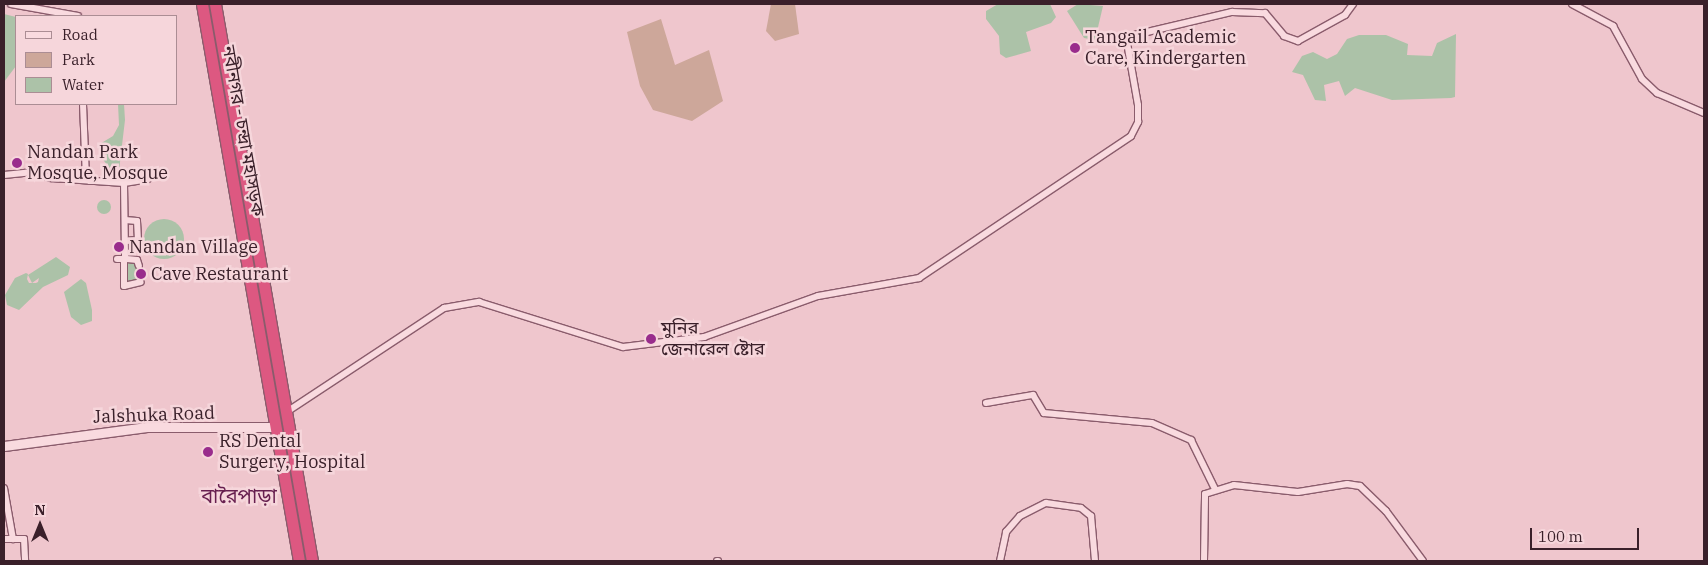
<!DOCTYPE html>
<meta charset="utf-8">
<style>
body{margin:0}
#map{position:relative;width:1708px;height:565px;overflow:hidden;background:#efc6cd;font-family:"IBM Plex Serif","Noto Sans Bengali",serif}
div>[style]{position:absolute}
.green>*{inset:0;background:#cda79a}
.water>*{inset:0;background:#acc2a8}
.round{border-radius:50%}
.roads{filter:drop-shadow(1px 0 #8a5c6c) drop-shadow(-1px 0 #8a5c6c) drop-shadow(0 1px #8a5c6c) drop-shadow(0 -1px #8a5c6c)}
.street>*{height:6px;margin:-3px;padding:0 3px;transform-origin:3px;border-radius:3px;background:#f9dadf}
.secondary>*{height:9px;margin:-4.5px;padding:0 4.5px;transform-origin:4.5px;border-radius:4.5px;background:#f9dadf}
.highway>*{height:11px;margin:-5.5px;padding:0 5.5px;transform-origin:5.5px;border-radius:5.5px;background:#dd5881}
.dots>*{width:14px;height:14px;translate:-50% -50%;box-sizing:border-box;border:2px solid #f6d6db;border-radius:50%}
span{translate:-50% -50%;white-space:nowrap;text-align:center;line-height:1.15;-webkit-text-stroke:5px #f6d6db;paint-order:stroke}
.poi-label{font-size:18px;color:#3a202a}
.left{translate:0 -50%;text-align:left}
.street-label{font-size:18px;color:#3a202a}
.quarter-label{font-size:20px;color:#671f4f}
.frame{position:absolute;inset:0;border:5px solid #3a202a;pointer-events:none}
.legend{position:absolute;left:15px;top:15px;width:162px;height:90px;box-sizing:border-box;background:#f6d6db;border:1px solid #ab8d94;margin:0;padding:6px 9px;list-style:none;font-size:15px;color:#3a202a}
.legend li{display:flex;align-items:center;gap:10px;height:25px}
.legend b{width:25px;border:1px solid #ab8d94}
.north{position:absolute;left:15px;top:500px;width:50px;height:50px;-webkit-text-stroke:4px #f6d6db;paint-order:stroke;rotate:0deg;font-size:14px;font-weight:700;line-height:20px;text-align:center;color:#3a202a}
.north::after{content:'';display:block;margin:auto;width:18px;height:22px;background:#3a202a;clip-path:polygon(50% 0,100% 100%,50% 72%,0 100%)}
.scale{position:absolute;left:1530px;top:528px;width:109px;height:22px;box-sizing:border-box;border:2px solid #3a202a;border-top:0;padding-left:6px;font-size:15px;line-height:18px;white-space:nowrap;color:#3a202a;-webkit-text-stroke:4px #f6d6db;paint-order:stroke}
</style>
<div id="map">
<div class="green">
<i style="clip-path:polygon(771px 4px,795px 4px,799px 34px,775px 41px,766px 31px)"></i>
<i style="clip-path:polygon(661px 19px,675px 65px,709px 50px,723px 101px,692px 121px,653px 110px,640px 86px,627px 32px)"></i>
</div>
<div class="water">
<i style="clip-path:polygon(998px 4px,1050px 4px,1056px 17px,1051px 23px,1026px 32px,1031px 51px,1006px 58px,1000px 54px,999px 36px,986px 19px,986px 11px)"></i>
<i style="clip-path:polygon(1078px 4px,1103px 6px,1095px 40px,1084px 38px,1067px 11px)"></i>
<i style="clip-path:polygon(4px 14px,16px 17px,16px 66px,4px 82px)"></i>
<i style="clip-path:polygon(1456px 34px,1455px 97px,1451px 98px,1392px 100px,1355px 88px,1345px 96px,1339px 81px,1324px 85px,1326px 101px,1315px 100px,1303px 75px,1292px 72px,1302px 56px,1313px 52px,1327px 59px,1337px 54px,1347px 39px,1359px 35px,1386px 35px,1408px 44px,1407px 55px,1432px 56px,1437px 43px)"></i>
<i style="clip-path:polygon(118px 104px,124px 104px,125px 120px,118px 179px,101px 157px,98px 145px,113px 136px,119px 125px)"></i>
<i class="round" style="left:97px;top:200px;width:14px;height:14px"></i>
<i class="round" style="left:144px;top:219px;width:40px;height:40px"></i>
<i style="clip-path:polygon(56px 257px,70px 267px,68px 275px,43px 287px,19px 310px,7px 305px,5px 295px,15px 278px,26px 273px,28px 274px,27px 279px,29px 283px,36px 283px,38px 282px,39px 278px,32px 283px,28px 275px)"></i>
<i style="clip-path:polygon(126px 261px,137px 262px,137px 283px,125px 284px)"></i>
<i style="clip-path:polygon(81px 279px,86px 283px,92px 310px,92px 321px,81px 325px,71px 317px,64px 292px)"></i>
</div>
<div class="roads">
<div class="street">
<i style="left:11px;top:4px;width:68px;rotate:10.2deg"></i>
<i style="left:1572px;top:4px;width:47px;rotate:28.2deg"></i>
<i style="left:1613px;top:26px;width:60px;rotate:61.3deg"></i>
<i style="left:1642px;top:79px;width:21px;rotate:43deg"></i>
<i style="left:1657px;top:93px;width:51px;rotate:23.1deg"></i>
<i style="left:83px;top:104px;width:76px;rotate:87.7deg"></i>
<i style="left:4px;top:175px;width:27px;rotate:-6deg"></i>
<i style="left:31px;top:172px;width:21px;rotate:17deg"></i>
<i style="left:51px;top:178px;width:73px;rotate:3.9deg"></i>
<i style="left:124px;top:183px;width:24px;rotate:-9deg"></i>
<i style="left:124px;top:183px;width:73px;rotate:89.2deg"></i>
<i style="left:125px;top:220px;width:12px;rotate:5deg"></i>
<i style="left:137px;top:221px;width:19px;rotate:87deg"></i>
<i style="left:138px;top:240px;width:13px;rotate:176deg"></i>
<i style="left:117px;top:259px;width:6px"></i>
<i style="left:127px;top:259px;width:10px;rotate:6deg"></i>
<i style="left:137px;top:260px;width:6px;rotate:72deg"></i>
<i style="left:124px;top:261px;width:25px;rotate:90deg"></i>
<i style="left:124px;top:286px;width:17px;rotate:-13deg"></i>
<i style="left:986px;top:403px;width:48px;rotate:-9.7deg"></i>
<i style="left:1033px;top:395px;width:21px;rotate:59deg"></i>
<i style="left:1044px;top:413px;width:108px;rotate:5.3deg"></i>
<i style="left:1152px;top:423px;width:43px;rotate:23.6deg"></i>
<i style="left:1191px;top:440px;width:55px;rotate:63.9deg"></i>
<i style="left:285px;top:413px;width:191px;rotate:-33.4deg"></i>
<i style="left:444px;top:308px;width:36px;rotate:-10deg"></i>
<i style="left:479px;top:302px;width:151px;rotate:17.4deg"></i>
<i style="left:623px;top:347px;width:82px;rotate:-7deg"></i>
<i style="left:704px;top:337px;width:121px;rotate:-19.8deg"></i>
<i style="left:818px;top:296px;width:103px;rotate:-10.1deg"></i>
<i style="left:919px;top:278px;width:255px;rotate:-33.8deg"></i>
<i style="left:1131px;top:136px;width:16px;rotate:-63deg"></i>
<i style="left:1138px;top:122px;width:17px;rotate:-90deg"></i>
<i style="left:1138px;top:105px;width:69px;rotate:-100deg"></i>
<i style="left:1126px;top:37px;width:109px;rotate:-13.3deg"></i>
<i style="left:1232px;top:12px;width:33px;rotate:2deg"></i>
<i style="left:1265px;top:13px;width:30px;rotate:50deg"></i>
<i style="left:1284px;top:36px;width:15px;rotate:20deg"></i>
<i style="left:1298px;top:41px;width:54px;rotate:-29deg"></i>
<i style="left:1345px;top:15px;width:14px;rotate:-54deg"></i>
<i style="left:4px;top:488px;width:52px;rotate:80deg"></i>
<i style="left:13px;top:539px;width:9px;rotate:180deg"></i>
<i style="left:13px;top:539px;width:11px"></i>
<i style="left:24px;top:539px;width:22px;rotate:87deg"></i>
<i style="left:717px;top:561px;width:1px"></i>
<i style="left:1000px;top:561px;width:30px;rotate:-78deg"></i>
<i style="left:1006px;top:532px;width:21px;rotate:-49deg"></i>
<i style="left:1020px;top:516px;width:29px;rotate:-27deg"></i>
<i style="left:1046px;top:503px;width:35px;rotate:8deg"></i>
<i style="left:1081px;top:508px;width:13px;rotate:39deg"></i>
<i style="left:1091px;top:516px;width:45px;rotate:84.9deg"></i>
<i style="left:1204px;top:561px;width:67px;rotate:-89.1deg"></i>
<i style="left:1205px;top:494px;width:30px;rotate:-17deg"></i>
<i style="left:1234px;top:485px;width:64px;rotate:6.2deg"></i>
<i style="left:1298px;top:492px;width:50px;rotate:-9.3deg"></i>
<i style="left:1347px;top:484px;width:13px;rotate:9deg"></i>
<i style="left:1360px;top:486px;width:36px;rotate:44deg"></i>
<i style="left:1386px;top:511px;width:62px;rotate:53.5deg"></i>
</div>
<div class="secondary">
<i style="left:4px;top:446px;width:144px;rotate:-7.6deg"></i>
<i style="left:147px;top:427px;width:129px"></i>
</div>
<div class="highway">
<i style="left:202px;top:4px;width:565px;rotate:80.12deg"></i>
<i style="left:215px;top:4px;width:565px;rotate:80.12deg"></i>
</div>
</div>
<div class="dots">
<i style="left:1075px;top:48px;background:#992c8c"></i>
<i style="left:17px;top:163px;background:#992c8c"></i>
<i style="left:119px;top:247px;background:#992c8c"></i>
<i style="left:141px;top:274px;background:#992c8c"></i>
<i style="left:651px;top:339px;background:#992c8c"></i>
<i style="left:208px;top:452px;background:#992c8c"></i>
</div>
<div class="poi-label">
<span class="left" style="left:1085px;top:48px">Tangail Academic<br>Care, Kindergarten</span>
<span class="left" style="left:27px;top:163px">Nandan Park<br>Mosque, Mosque</span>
<span class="left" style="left:129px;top:247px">Nandan Village</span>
<span class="left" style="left:151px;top:274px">Cave Restaurant</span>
<span class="left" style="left:661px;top:339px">মুনির<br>জেনারেল ষ্টোর</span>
<span class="left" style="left:219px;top:452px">RS Dental<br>Surgery, Hospital</span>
</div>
<div class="street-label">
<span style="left:243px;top:131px;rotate:80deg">নবীনগর - চন্দ্রা মহাসড়ক</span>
<span style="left:154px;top:415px;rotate:-2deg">Jalshuka Road</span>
</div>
<div class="quarter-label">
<span style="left:239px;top:495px">বারৈপাড়া</span>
</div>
<div class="frame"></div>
<ul class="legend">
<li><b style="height:6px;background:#f9dadf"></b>Road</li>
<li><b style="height:14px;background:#cda79a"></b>Park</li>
<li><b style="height:14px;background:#acc2a8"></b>Water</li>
</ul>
<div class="north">N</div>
<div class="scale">100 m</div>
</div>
